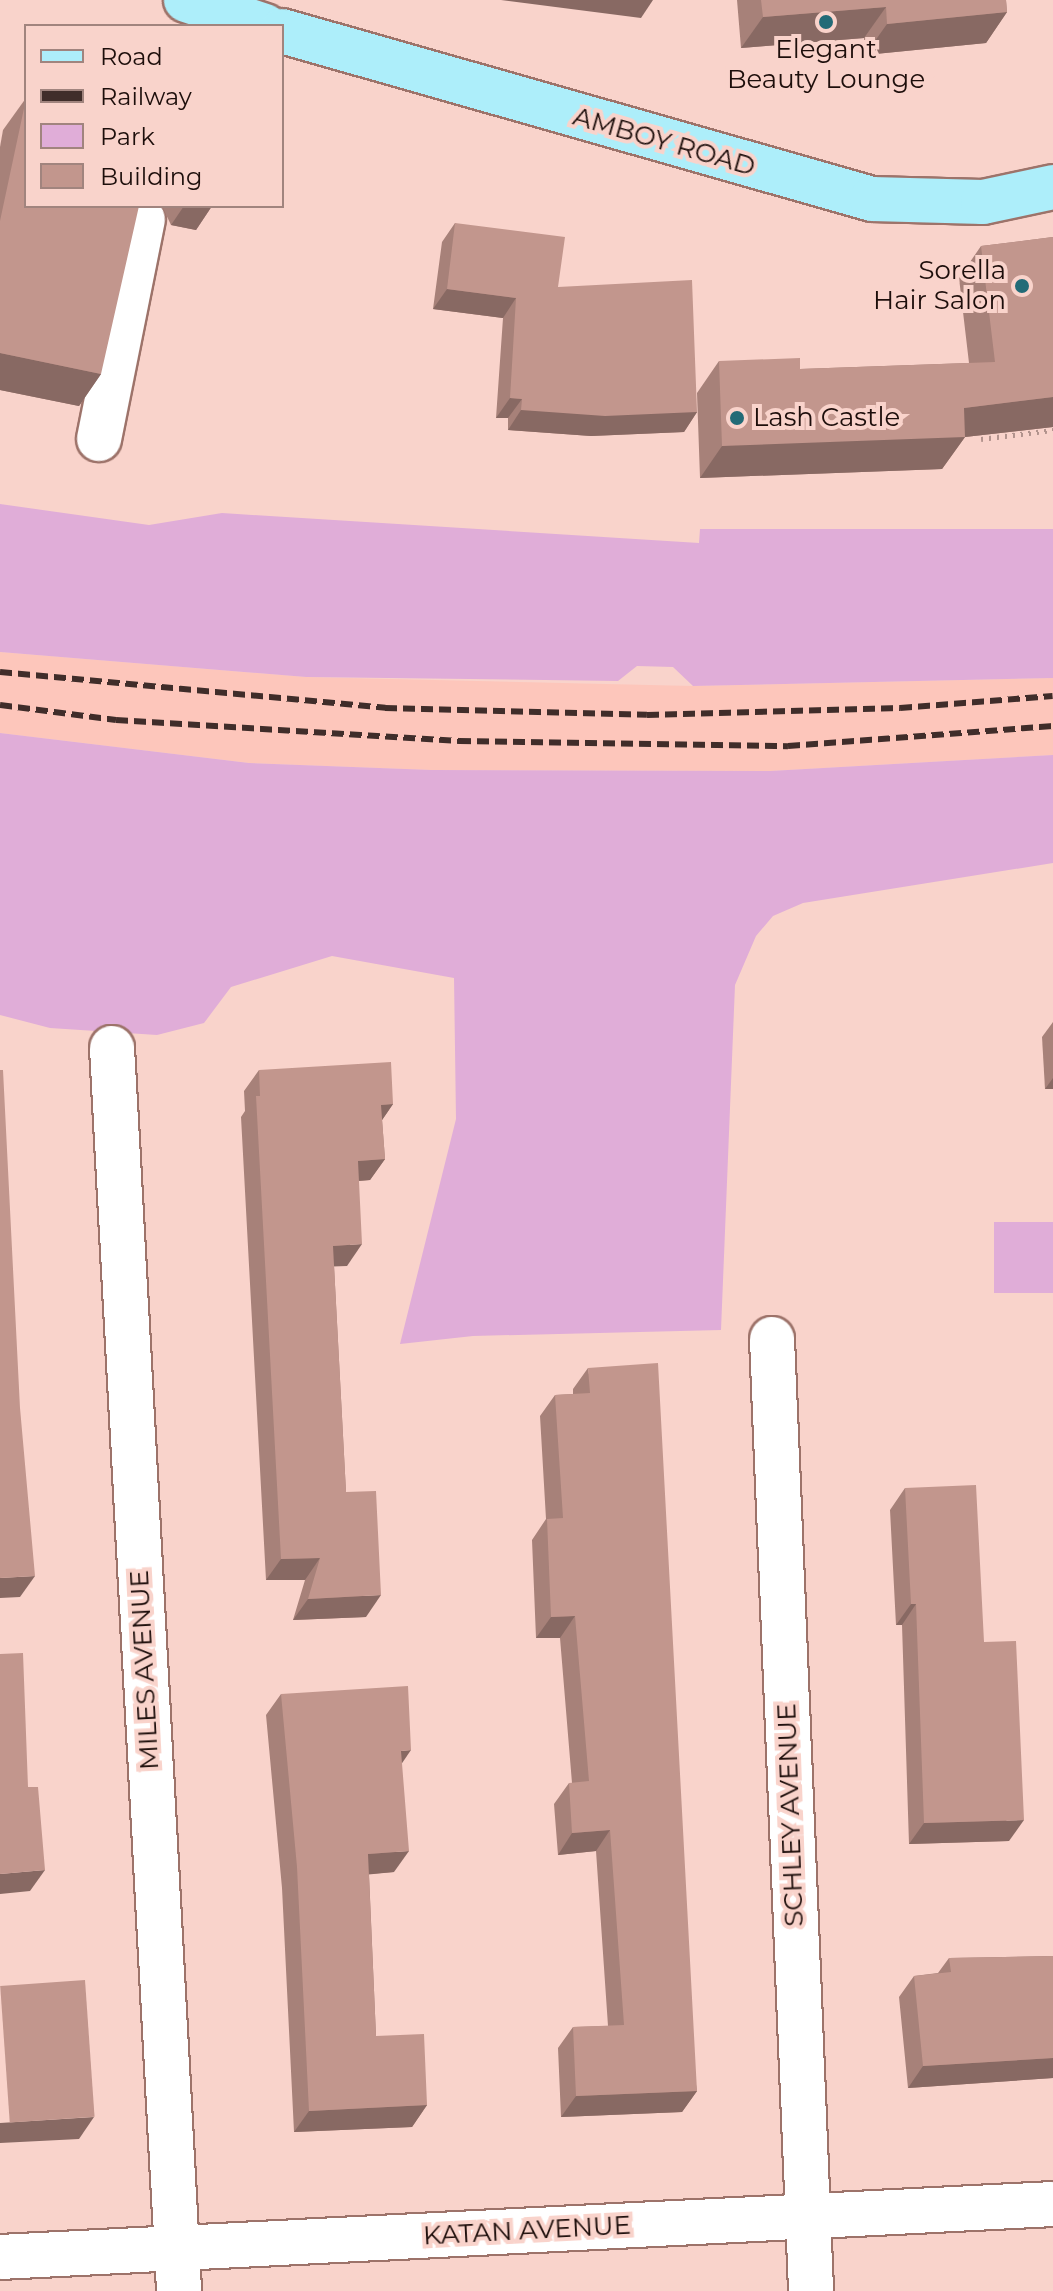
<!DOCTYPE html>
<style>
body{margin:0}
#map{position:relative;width:1053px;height:2291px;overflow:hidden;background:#f9d3cb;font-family:Montserrat,sans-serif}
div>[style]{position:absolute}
.built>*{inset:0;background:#fdc6bb}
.green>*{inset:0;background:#e0add8;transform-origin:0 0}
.path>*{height:5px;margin-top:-2.5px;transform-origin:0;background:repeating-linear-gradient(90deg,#b2938d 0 2px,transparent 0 8px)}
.roads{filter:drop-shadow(2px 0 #9d736a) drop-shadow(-2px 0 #9d736a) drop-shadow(0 2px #9d736a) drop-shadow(0 -2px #9d736a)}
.minor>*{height:44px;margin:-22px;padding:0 22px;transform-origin:22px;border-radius:22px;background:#fff}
.major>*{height:44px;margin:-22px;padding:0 22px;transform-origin:22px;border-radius:22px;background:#adeefa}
.rail>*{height:6px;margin-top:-3px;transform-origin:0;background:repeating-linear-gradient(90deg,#402d2a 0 12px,transparent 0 18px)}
.wall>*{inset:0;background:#a78179}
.shaded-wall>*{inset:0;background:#886963}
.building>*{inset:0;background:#c2968d;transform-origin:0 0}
.dots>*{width:22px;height:22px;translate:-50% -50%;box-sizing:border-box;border:4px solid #f9d3cb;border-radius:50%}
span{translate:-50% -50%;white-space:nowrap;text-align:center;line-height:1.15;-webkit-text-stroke:8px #f9d3cb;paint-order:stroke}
.poi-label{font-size:26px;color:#1d0e0b}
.right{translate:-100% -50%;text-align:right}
.left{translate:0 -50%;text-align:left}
.street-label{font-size:26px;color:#1d0e0b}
.legend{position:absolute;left:24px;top:24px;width:260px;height:184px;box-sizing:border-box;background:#f9d3cb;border:2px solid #a1847e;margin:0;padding:10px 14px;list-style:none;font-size:24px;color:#1d0e0b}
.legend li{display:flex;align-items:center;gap:16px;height:40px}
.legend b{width:40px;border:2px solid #a1847e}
</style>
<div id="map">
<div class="built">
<i style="clip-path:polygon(0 652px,306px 677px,693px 686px,1053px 678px,1053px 755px,770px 771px,432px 770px,249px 763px,0 733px)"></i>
</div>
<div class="green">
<i style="clip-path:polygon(0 504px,149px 525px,222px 513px,699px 543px,700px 529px,1053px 529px,1053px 678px,693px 686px,673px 667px,637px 666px,618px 681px,306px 677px,0 652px)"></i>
<i style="clip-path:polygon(0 733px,249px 763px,432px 770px,770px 771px,1053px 755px,1053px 863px,803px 903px,773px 916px,756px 936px,735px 985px,721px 1330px,473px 1336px,400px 1344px,456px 1119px,454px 978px,332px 956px,231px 987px,204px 1023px,157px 1035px,50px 1028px,0 1015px)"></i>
<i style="left:1053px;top:1222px;width:71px;height:59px;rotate:90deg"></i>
</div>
<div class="path">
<i style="left:981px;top:439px;width:73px;rotate:-7.1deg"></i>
</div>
<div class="roads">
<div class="minor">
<i style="left:99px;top:439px;width:224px;rotate:-78.7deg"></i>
<i style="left:112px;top:1048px;width:1245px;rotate:86.91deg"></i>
<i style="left:772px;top:1339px;width:953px;rotate:87.65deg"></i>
<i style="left:0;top:2257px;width:1054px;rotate:-2.88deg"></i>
</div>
<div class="major">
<i style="left:186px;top:0;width:83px;rotate:18.2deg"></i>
<i style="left:282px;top:31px;width:613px;rotate:15.89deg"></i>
<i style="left:872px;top:199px;width:111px;rotate:1.5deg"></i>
<i style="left:983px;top:202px;width:72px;rotate:-12.1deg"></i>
</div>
</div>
<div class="rail">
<i style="left:0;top:672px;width:387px;rotate:5.3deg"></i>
<i style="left:385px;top:708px;width:262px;rotate:1.5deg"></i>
<i style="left:647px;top:715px;width:253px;rotate:-1.6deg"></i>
<i style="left:900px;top:708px;width:153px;rotate:-4.5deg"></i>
<i style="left:0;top:705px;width:117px;rotate:7.4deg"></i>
<i style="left:116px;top:720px;width:344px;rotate:3.5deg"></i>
<i style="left:459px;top:741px;width:329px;rotate:0.9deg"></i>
<i style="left:788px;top:746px;width:266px;rotate:-4.3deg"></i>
</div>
<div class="wall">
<i style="clip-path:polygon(737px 0,1006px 0,1007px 12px,986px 43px,865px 55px,864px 38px,741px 48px)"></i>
<i style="clip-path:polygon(26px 98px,101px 374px,79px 406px,0 390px,0 147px,3px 130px)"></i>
<i style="clip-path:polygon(162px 206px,212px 206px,196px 230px,171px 225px)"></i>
<i style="clip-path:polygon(455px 223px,558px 287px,697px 412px,684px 432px,591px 436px,508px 430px,508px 418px,496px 418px,503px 318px,433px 309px,442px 242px)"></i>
<i style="clip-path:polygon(1053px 237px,1053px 427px,965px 437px,942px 469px,700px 478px,697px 393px,719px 361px,800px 369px,969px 363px,959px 278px,981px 246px)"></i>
<i style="clip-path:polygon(1053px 1022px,1053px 1089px,1045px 1089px,1042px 1037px)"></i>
<i style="clip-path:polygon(259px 1070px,393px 1104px,382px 1120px,385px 1159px,370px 1180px,359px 1181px,347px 1266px,334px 1266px,346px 1492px,366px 1617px,293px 1620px,305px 1580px,266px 1580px,241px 1117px,245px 1111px,244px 1091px)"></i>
<i style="clip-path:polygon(588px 1368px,697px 2091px,682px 2112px,561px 2117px,558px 2048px,573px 2027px,608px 2026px,596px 1851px,558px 1855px,554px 1804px,569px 1783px,572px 1783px,560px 1638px,536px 1638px,532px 1540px,546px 1519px,540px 1416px,555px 1395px,573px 1394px,573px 1389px)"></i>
<i style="clip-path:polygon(905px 1488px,984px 1642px,1009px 1841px,909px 1844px,902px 1625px,896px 1625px,890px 1510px)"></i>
<i style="clip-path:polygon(281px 1694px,402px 1763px,394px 1872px,369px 1874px,376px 2036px,427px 2105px,412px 2127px,294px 2132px,282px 1888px,266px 1715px)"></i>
<i style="clip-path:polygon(1053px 1956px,1053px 2078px,908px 2088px,899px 1997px,914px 1976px,938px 1973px,949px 1958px)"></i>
</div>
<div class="shaded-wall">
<i style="clip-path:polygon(501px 0,653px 0,641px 18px)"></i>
<i style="clip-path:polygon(886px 7px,864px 38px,741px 48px,763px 17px)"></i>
<i style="clip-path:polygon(1007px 12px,986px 43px,865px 55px,887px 24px)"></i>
<i style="clip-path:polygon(184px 206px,212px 206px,196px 230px,171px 225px)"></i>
<i style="clip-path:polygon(447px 289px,516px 298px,503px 318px,433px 309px)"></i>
<i style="clip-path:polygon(0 353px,101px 374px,79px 406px,0 390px)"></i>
<i style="clip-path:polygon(1053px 397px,1053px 427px,965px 437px,942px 469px,700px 478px,722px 446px,964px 408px)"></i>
<i style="clip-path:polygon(510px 398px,522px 399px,508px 418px,496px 418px)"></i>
<i style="clip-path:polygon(521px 410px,697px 412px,684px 432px,591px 436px,508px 430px)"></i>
<i style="clip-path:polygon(1053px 1078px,1053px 1089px,1045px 1089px)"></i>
<i style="clip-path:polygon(393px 1104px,378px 1126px,381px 1105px)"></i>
<i style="clip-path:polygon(385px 1159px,370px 1180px,343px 1182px,358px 1161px)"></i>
<i style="clip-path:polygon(362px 1244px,347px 1266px,318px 1267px,333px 1246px)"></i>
<i style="clip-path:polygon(320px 1558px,305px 1580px,266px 1580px,281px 1559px)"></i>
<i style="clip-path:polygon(35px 1576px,20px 1597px,0 1598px,0 1578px)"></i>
<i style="clip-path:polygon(381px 1595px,366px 1617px,293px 1620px,308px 1599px)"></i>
<i style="clip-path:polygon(911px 1604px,916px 1604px,902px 1625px,896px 1625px)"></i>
<i style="clip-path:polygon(575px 1616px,560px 1638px,536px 1638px,551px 1617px)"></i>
<i style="clip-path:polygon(411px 1750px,396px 1772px,401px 1751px)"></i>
<i style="clip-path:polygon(1024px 1820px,1009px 1841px,909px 1844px,924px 1823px)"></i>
<i style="clip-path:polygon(610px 1830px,596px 1851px,558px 1855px,572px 1833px)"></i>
<i style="clip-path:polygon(409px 1851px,394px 1872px,353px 1876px,368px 1854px)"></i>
<i style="clip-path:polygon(45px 1870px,30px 1891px,0 1894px,0 1874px)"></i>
<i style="clip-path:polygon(1053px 2058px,1053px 2078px,908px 2088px,923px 2066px)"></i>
<i style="clip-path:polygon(697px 2091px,682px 2112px,561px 2117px,576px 2096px)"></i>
<i style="clip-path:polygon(427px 2105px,412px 2127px,294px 2132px,309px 2111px)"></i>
<i style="clip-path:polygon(94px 2117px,79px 2139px,0 2143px,0 2123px)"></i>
</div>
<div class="building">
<i style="clip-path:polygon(761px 0,1006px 0,1007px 12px,887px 24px,886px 7px,763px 17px)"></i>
<i style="clip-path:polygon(26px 99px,26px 206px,139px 206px,101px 374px,0 353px,0 221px)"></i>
<i style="clip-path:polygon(455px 223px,565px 237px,558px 287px,692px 280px,697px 412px,605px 416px,521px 410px,522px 399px,510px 398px,516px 298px,447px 289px)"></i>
<i style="clip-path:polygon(1053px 237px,1053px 397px,964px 408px,965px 437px,722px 446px,719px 361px,800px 358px,800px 369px,995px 362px,981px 246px)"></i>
<i style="clip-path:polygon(391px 1062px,393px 1104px,381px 1105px,385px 1159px,358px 1161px,362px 1244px,333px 1246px,346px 1492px,376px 1491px,381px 1595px,308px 1599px,320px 1558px,281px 1559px,256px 1096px,260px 1096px,259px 1070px)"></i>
<i style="clip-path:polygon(0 1070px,3px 1070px,20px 1408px,35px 1576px,0 1578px)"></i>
<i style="clip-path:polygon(658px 1363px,697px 2091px,576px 2096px,573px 2027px,624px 2025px,610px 1830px,572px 1833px,569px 1783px,589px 1781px,575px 1616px,551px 1617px,547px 1519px,563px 1518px,555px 1395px,590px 1393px,588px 1368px)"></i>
<i style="clip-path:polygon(976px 1485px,984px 1642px,1016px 1641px,1024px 1820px,924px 1823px,916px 1604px,911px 1604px,905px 1488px)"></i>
<i style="clip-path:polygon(23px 1653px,28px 1787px,38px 1787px,45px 1870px,0 1874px,0 1654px)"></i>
<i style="clip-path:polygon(408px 1686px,411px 1750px,401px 1751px,409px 1851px,368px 1854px,376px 2036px,424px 2034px,427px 2105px,309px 2111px,297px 1867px,281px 1694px)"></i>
<i style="clip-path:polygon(1053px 1956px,1053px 2058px,923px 2066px,914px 1976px,951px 1972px,949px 1958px)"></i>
<i style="left:85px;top:1980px;width:137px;height:85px;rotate:86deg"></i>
</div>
<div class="dots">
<i style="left:826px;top:22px;background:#236b77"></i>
<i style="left:1022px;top:286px;background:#236b77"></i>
<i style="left:737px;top:418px;background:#236b77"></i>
</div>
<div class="poi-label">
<span style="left:826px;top:65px">Elegant<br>Beauty Lounge</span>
<span class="right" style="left:1006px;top:286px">Sorella<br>Hair Salon</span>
<span class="left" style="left:753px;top:418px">Lash Castle</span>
</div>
<div class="street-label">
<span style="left:664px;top:142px;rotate:16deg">AMBOY ROAD</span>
<span style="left:145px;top:1670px;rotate:-93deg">MILES AVENUE</span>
<span style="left:791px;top:1815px;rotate:-92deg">SCHLEY AVENUE</span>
<span style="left:527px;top:2231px;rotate:-3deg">KATAN AVENUE</span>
</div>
<ul class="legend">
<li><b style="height:10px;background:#adeefa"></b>Road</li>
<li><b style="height:10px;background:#402d2a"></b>Railway</li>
<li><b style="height:22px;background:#e0add8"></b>Park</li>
<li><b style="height:22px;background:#c2968d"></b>Building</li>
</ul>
</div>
